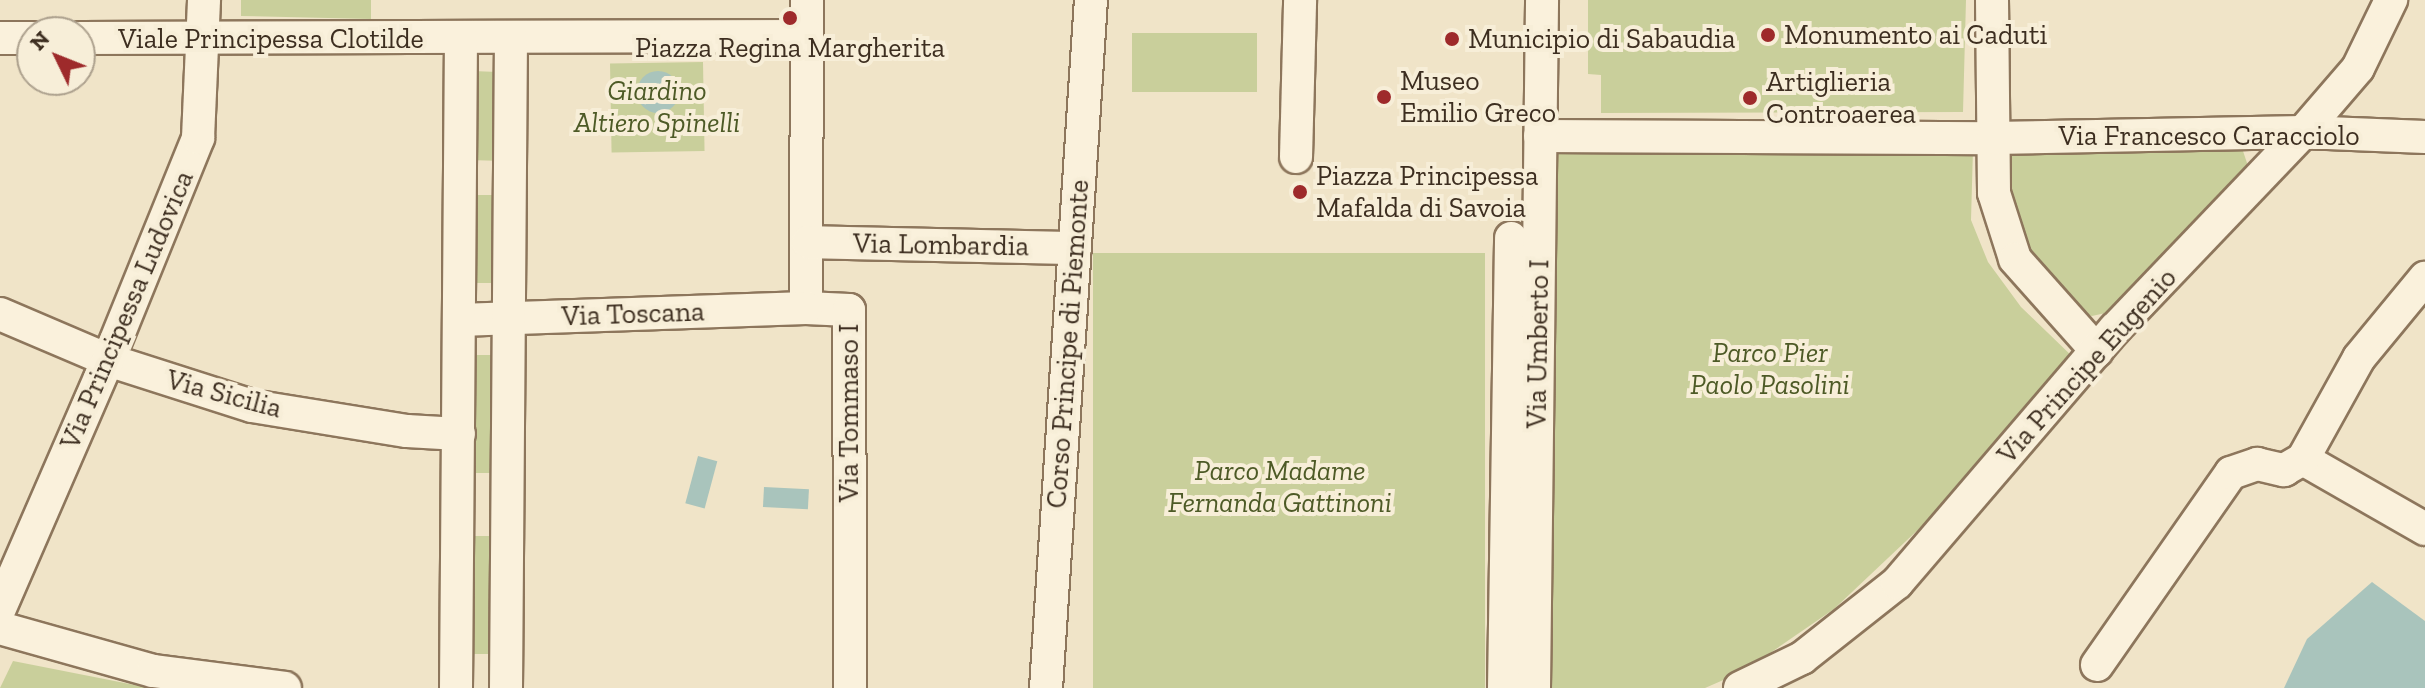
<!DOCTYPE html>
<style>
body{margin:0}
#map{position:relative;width:2425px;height:688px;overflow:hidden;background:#f0e4c8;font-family:"Zilla Slab",serif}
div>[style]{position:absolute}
.green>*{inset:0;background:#c9cf9b;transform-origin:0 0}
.water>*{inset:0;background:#a9c4bc;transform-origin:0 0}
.round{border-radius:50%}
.roads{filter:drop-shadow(2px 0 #8d765c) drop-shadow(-2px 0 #8d765c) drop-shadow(0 2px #8d765c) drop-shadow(0 -2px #8d765c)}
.minor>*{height:32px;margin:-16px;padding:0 16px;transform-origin:16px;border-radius:16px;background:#faf1dc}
.dots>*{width:22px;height:22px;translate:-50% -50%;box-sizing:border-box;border:4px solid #f7eed8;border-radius:50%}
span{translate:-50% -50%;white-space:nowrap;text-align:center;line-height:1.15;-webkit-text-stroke:8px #f7eed8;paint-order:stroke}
.poi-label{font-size:28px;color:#3d2e20}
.left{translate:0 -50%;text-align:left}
.street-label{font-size:28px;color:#3d2e20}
.park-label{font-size:28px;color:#4d5a26;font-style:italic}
.north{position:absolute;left:16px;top:16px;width:80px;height:80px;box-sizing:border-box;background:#f7eed8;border:2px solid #ada18e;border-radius:50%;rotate:313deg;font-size:22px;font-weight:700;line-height:32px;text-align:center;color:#3d2e20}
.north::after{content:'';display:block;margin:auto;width:28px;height:36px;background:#9e2a2b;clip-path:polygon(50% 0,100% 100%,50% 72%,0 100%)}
</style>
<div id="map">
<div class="green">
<i style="clip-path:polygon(241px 0,371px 0,371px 19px,241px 16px)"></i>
<i style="clip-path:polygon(1588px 0,1966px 0,1963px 112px,1601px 113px,1601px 75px,1588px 74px)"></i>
<i style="left:1132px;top:33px;width:125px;height:59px"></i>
<i style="left:703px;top:62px;width:89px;height:93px;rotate:89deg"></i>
<i style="left:472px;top:71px;width:26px;height:89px;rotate:2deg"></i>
<i style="clip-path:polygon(2008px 143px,2242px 148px,2248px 166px,2110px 312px,2092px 316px,2080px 313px,2039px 273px,2009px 210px)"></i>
<i style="clip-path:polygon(1973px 149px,1971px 220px,1988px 262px,2021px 307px,2077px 361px,1923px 525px,1834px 609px,1744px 671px,1705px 688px,1545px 688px,1554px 152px)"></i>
<i style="left:471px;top:195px;width:26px;height:88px"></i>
<i style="left:1093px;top:253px;width:392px;height:436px"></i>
<i style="left:472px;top:355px;width:23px;height:118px"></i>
<i style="left:470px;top:536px;width:24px;height:118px"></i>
<i style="clip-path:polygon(13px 661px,150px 688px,0 688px)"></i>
</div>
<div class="water">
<i class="round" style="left:637px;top:71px;width:42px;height:42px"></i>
<i style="left:698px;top:456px;width:20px;height:49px;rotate:15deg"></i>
<i style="left:764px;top:487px;width:45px;height:20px;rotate:3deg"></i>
<i style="clip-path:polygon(2372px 582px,2425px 621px,2425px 688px,2284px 688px,2307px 639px)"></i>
</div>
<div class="roads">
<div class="minor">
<i style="left:807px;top:0;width:308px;rotate:90.2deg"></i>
<i style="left:806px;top:308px;width:43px;rotate:2.7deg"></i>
<i style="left:849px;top:310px;width:378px;rotate:89.8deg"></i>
<i style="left:1992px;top:0;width:193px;rotate:89.4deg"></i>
<i style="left:1994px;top:193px;width:69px;rotate:72.3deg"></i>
<i style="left:2015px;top:259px;width:123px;rotate:48.3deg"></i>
<i style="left:0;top:38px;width:32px"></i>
<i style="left:80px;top:38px;width:727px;rotate:-0.16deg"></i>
<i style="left:1540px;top:136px;width:453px;rotate:0.3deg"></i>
<i style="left:1993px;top:138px;width:310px;rotate:-1.1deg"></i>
<i style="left:2303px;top:132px;width:122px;rotate:2.3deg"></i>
<i style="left:1296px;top:157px;width:157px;rotate:-88.5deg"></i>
<i style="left:808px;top:242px;width:267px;rotate:1.3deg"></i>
<i style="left:0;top:314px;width:117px;rotate:23.1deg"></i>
<i style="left:108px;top:360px;width:151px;rotate:17.7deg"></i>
<i style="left:252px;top:406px;width:157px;rotate:9.2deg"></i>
<i style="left:407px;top:431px;width:52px;rotate:3.3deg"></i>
<i style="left:459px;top:320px;width:347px;rotate:-2deg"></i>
<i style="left:2303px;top:459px;width:141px;rotate:29.8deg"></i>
<i style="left:0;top:608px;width:270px;rotate:-66.5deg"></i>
<i style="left:108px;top:360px;width:240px;rotate:-67.9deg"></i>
<i style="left:198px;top:138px;width:138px;rotate:-87.5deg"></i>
<i style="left:0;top:628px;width:159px;rotate:15.7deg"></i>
<i style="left:153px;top:671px;width:133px;rotate:7.3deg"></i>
<i style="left:2097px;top:665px;width:234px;rotate:-55.1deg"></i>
<i style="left:2231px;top:473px;width:28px;rotate:-19deg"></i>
<i style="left:2257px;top:464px;width:28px;rotate:13deg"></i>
<i style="left:2284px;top:470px;width:22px;rotate:-30deg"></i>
<i style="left:2303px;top:459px;width:115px;rotate:-61deg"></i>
<i style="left:2359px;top:358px;width:104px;rotate:-50.5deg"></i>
<i style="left:456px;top:688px;width:649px;rotate:-89.56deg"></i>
<i style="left:506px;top:688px;width:649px;rotate:-89.56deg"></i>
<i style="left:1046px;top:688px;width:689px;rotate:-86.26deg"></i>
<i style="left:1504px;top:688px;width:450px;rotate:-89.1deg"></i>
<i style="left:1534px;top:688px;width:688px;rotate:-89.33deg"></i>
<i style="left:1740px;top:688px;width:69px;rotate:-25.8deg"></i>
<i style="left:1802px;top:658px;width:121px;rotate:-38.3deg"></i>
<i style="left:1897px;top:583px;width:335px;rotate:-49.4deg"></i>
<i style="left:2115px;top:329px;width:272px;rotate:-46.3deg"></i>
<i style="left:2303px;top:132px;width:84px;rotate:-49.3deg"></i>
<i style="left:2358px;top:68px;width:76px;rotate:-64.1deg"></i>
</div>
</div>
<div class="dots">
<i style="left:790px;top:18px;background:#9e2a2b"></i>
<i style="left:1768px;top:35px;background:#9e2a2b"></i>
<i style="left:1452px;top:39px;background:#9e2a2b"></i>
<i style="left:1384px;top:97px;background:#9e2a2b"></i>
<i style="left:1750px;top:98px;background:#9e2a2b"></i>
<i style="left:1300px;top:192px;background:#9e2a2b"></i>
</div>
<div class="poi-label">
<span class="left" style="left:1784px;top:35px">Monumento ai Caduti</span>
<span class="left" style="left:1468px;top:39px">Municipio di Sabaudia</span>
<span style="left:790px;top:48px">Piazza Regina Margherita</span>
<span class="left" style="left:1400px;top:97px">Museo<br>Emilio Greco</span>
<span class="left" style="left:1766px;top:98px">Artiglieria<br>Controaerea</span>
<span class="left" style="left:1316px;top:192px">Piazza Principessa<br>Mafalda di Savoia</span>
</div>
<div class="street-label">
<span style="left:271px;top:39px">Viale Principessa Clotilde</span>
<span style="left:2209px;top:136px">Via Francesco Caracciolo</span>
<span style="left:941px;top:245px;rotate:1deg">Via Lombardia</span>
<span style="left:127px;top:310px;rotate:-67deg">Via Principessa Ludovica</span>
<span style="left:633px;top:314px;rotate:-2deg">Via Toscana</span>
<span style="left:1068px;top:344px;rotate:-86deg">Corso Principe di Piemonte</span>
<span style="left:1538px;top:344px;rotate:-89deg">Via Umberto I</span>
<span style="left:2087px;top:366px;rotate:-48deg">Via Principe Eugenio</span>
<span style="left:224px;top:394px;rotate:15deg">Via Sicilia</span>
<span style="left:849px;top:413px;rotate:-90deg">Via Tommaso I</span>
</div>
<div class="park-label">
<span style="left:657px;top:107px">Giardino<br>Altiero Spinelli</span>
<span style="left:1770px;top:369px">Parco Pier<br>Paolo Pasolini</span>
<span style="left:1280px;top:487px">Parco Madame<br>Fernanda Gattinoni</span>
</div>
<div class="north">N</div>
</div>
